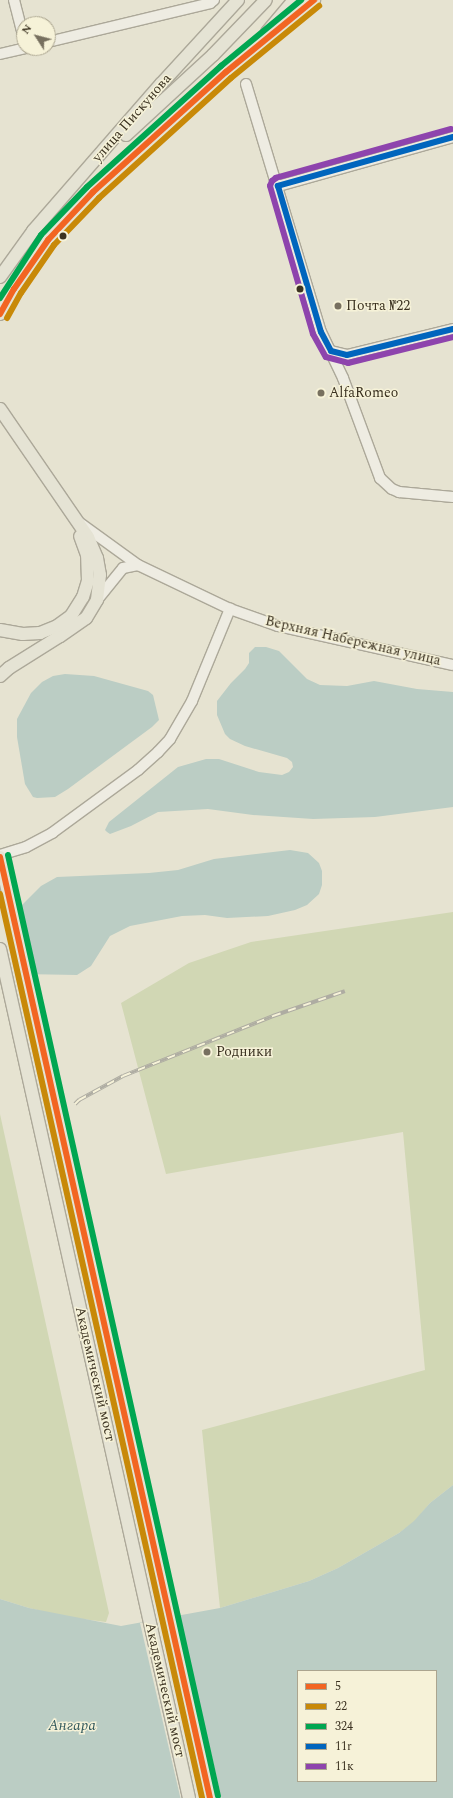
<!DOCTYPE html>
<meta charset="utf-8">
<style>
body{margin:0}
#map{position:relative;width:453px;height:1798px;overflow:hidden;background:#e6e3d1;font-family:Spectral,serif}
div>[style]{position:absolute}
.green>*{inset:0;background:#d1d7b4}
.water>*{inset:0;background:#bbcdc4}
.pier>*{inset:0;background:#e6e3d1;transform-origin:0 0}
.roads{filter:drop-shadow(1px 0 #aca899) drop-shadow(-1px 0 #aca899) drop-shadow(0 1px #aca899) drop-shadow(0 -1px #aca899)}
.minor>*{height:10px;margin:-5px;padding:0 5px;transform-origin:5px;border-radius:5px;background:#eeece2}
.major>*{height:12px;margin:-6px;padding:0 6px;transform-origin:6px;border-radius:6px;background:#e5e3d4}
.rail>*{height:4px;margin-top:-2px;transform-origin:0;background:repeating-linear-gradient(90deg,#f6f2d8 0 8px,#aeaca2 0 16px);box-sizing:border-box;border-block:1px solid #aeaca2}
.bus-1>*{height:6px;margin:-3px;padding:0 3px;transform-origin:3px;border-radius:3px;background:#f26522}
.bus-2>*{height:6px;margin:-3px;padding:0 3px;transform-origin:3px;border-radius:3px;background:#c88908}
.bus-3>*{height:6px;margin:-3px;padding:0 3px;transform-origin:3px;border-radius:3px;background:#00a651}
.bus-4>*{height:6px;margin:-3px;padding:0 3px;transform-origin:3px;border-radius:3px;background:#0065bd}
.bus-5>*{height:6px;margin:-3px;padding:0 3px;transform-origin:3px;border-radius:3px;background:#8e44ad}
.dots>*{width:11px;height:11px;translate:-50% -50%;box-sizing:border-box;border:2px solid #f6f2d8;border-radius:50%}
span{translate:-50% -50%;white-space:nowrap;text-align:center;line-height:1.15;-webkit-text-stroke:3px #f6f2d8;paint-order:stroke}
.street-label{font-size:14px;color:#3b3221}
.poi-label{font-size:14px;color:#3b3221}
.left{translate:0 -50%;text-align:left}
.water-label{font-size:15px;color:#30575b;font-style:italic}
.legend{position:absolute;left:297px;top:1670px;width:140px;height:112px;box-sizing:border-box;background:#f6f2d8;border:1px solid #aba58f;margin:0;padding:5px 7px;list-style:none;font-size:12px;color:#3b3221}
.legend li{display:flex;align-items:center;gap:8px;height:20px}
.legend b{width:20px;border:1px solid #aba58f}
.north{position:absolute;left:16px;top:16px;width:40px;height:40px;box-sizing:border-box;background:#f6f2d8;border:1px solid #aba58f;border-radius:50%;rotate:306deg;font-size:11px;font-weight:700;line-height:16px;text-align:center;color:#3b3221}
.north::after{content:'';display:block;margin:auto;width:14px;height:18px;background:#77705f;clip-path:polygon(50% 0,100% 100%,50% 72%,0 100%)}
</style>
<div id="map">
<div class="green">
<i style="clip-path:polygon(453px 912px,453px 1485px,430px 1503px,414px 1522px,399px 1533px,338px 1568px,309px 1581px,220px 1608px,202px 1430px,425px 1370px,403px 1132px,166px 1174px,121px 1003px,189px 963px,251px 942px)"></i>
<i style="clip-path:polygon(0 1114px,109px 1613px,106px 1622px,67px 1617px,29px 1608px,0 1599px)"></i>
</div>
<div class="water">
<i style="clip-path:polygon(255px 647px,266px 647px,279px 651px,307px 679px,320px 685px,347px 686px,374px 681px,417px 689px,453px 692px,453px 807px,375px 817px,313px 819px,253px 815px,208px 809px,158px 812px,131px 826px,110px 834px,107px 832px,105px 830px,109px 822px,178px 767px,206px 759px,219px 759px,259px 772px,282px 775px,289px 772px,293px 767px,292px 762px,287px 758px,245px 746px,230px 739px,225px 734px,217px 715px,217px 701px,231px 683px,245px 669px,249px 663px,249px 653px)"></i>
<i style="clip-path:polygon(65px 674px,94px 676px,148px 691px,153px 695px,159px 720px,152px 727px,68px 789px,55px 797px,37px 798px,33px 797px,25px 784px,17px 737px,17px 719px,31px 693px,42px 682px,53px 676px)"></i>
<i style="clip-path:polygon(290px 850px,308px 853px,319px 863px,322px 871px,322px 885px,319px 894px,307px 905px,295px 910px,268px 916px,227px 918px,205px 915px,182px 916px,130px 926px,110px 936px,91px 966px,77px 975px,22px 974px,0 927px,41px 886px,57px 877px,149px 873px,178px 870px,214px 859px)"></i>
<i style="clip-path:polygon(evenodd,453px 1485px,453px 1798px,0 1798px,0 1599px,29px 1608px,121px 1626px,220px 1608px,309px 1581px,338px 1568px,399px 1533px,414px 1521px,430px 1503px,453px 1485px,298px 1671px,436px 1671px,436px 1781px,298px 1781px,298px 1671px)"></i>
</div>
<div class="pier">
<i style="clip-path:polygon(20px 904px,36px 976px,22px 976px,0 980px,0 924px)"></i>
<i style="left:179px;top:1614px;width:189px;height:40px;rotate:77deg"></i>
</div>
<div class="roads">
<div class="minor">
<i style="left:14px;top:0;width:40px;rotate:75.6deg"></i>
<i style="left:48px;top:42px;width:167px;rotate:-13.5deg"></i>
<i style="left:210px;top:3px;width:5px;rotate:-37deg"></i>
<i style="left:0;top:54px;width:26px;rotate:-13deg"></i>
<i style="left:246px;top:84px;width:259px;rotate:73.2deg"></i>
<i style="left:321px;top:332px;width:51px;rotate:64.4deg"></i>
<i style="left:343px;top:378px;width:107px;rotate:69.7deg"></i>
<i style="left:380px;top:478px;width:16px;rotate:43deg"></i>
<i style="left:392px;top:489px;width:8px;rotate:23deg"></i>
<i style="left:399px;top:492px;width:54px;rotate:5.3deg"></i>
<i style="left:278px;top:186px;width:182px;rotate:-15.6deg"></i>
<i style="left:331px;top:351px;width:16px;rotate:14deg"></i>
<i style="left:347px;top:355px;width:109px;rotate:-13.8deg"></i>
<i style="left:80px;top:523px;width:72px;rotate:35.9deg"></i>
<i style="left:138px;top:565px;width:102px;rotate:25.6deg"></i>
<i style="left:230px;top:609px;width:51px;rotate:19.5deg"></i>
<i style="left:278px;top:626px;width:179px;rotate:12.6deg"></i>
<i style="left:97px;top:600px;width:41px;rotate:-50.9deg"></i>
<i style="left:123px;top:568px;width:15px;rotate:-11deg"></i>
<i style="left:0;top:855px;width:27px;rotate:-17deg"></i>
<i style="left:26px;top:847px;width:30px;rotate:-28deg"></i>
<i style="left:52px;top:833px;width:107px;rotate:-36.2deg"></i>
<i style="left:138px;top:770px;width:27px;rotate:-42deg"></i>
<i style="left:158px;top:752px;width:18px;rotate:-47deg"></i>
<i style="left:170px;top:739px;width:44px;rotate:-59.9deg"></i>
<i style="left:192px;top:701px;width:100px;rotate:-67.6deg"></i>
</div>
<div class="major">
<i style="left:267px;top:32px;width:42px;rotate:-49.8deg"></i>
<i style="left:126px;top:135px;width:118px;rotate:-42.6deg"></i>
<i style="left:213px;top:55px;width:76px;rotate:-46.1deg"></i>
<i style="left:0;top:277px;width:57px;rotate:-54.3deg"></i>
<i style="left:33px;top:231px;width:195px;rotate:-49deg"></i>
<i style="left:161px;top:84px;width:114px;rotate:-47.5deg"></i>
<i style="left:0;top:314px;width:29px;rotate:-61deg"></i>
<i style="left:14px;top:289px;width:60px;rotate:-55.2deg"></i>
<i style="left:48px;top:240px;width:66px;rotate:-46.8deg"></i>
<i style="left:93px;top:192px;width:179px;rotate:-42.1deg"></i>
<i style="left:226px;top:72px;width:114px;rotate:-39.3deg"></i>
<i style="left:0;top:409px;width:155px;rotate:55.5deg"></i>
<i style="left:88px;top:537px;width:23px;rotate:67deg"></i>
<i style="left:97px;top:558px;width:17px;rotate:80deg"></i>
<i style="left:100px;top:575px;width:25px;rotate:97deg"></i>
<i style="left:97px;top:600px;width:21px;rotate:121deg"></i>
<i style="left:86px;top:618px;width:32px;rotate:145deg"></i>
<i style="left:60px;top:636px;width:60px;rotate:147.9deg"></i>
<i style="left:9px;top:668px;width:12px;rotate:138deg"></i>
<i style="left:0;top:630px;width:23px;rotate:10deg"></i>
<i style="left:23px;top:634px;width:17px;rotate:-3deg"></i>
<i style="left:40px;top:633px;width:18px;rotate:-22deg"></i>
<i style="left:57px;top:626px;width:17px;rotate:-36deg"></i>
<i style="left:71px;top:616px;width:22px;rotate:-58deg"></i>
<i style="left:83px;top:597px;width:17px;rotate:-73deg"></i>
<i style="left:88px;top:581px;width:26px;rotate:-92deg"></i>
<i style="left:87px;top:555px;width:20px;rotate:-110deg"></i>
<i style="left:0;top:857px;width:964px;rotate:77.42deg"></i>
<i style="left:0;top:949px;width:870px;rotate:77.45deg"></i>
</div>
</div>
<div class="rail">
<i style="left:75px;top:1104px;width:6px;rotate:-45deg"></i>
<i style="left:79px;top:1100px;width:50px;rotate:-28.6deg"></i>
<i style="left:123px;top:1076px;width:162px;rotate:-21.8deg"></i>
<i style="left:273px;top:1016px;width:76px;rotate:-19.1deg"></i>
</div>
<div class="bus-1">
<i style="left:0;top:314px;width:29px;rotate:-61deg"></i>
<i style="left:14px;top:289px;width:60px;rotate:-55.2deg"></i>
<i style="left:48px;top:240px;width:66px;rotate:-46.8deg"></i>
<i style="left:93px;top:192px;width:179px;rotate:-42.1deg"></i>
<i style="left:226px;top:72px;width:114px;rotate:-39.3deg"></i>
<i style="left:0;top:857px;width:964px;rotate:77.42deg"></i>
</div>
<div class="bus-2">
<i style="left:7px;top:318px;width:29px;rotate:-61deg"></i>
<i style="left:21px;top:293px;width:58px;rotate:-55.5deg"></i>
<i style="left:54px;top:245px;width:65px;rotate:-46.2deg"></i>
<i style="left:99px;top:198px;width:178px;rotate:-42.3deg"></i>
<i style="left:231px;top:78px;width:114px;rotate:-39.3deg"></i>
<i style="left:0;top:894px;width:926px;rotate:77.4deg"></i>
</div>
<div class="bus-3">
<i style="left:0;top:298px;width:75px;rotate:-56.9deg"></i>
<i style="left:41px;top:235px;width:66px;rotate:-46.2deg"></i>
<i style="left:87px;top:187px;width:181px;rotate:-42.1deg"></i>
<i style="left:221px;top:66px;width:104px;rotate:-39.5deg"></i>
<i style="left:8px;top:855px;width:964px;rotate:77.42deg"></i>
</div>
<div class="bus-4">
<i style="left:453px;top:137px;width:182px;rotate:164.4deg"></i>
<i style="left:278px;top:186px;width:152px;rotate:73.6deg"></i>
<i style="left:321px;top:332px;width:21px;rotate:62deg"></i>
<i style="left:331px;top:351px;width:16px;rotate:14deg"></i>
<i style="left:347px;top:355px;width:109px;rotate:-13.8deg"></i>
</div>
<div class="bus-5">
<i style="left:451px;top:129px;width:182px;rotate:164.4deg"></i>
<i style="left:276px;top:178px;width:5px;rotate:143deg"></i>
<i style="left:272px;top:181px;width:5px;rotate:112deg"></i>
<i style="left:270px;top:186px;width:154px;rotate:73.8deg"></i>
<i style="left:313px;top:334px;width:26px;rotate:61deg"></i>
<i style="left:326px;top:357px;width:23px;rotate:15deg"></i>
<i style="left:348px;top:363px;width:108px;rotate:-13.9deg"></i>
</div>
<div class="dots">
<i style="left:63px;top:236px;background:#3b3221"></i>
<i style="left:300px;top:289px;background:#3b3221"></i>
<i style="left:338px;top:306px;background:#77705f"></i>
<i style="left:321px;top:393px;background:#77705f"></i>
<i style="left:207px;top:1052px;background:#77705f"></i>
</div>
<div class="street-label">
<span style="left:132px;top:118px;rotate:-49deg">улица Пискунова</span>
<span style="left:353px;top:641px;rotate:13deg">Верхняя Набережная улица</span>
<span style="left:95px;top:1374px;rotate:77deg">Академический мост</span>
<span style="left:165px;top:1690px;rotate:77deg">Академический мост</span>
</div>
<div class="poi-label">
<span class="left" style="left:346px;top:306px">Почта №22</span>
<span class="left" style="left:329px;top:393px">AlfaRomeo</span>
<span class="left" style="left:216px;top:1052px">Родники</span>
</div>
<div class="water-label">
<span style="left:72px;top:1726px">Ангара</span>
</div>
<ul class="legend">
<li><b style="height:5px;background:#f26522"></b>5</li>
<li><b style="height:5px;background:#c88908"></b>22</li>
<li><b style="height:5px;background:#00a651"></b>324</li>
<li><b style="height:5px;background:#0065bd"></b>11r</li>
<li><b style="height:5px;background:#8e44ad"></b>11к</li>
</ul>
<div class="north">N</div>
</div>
